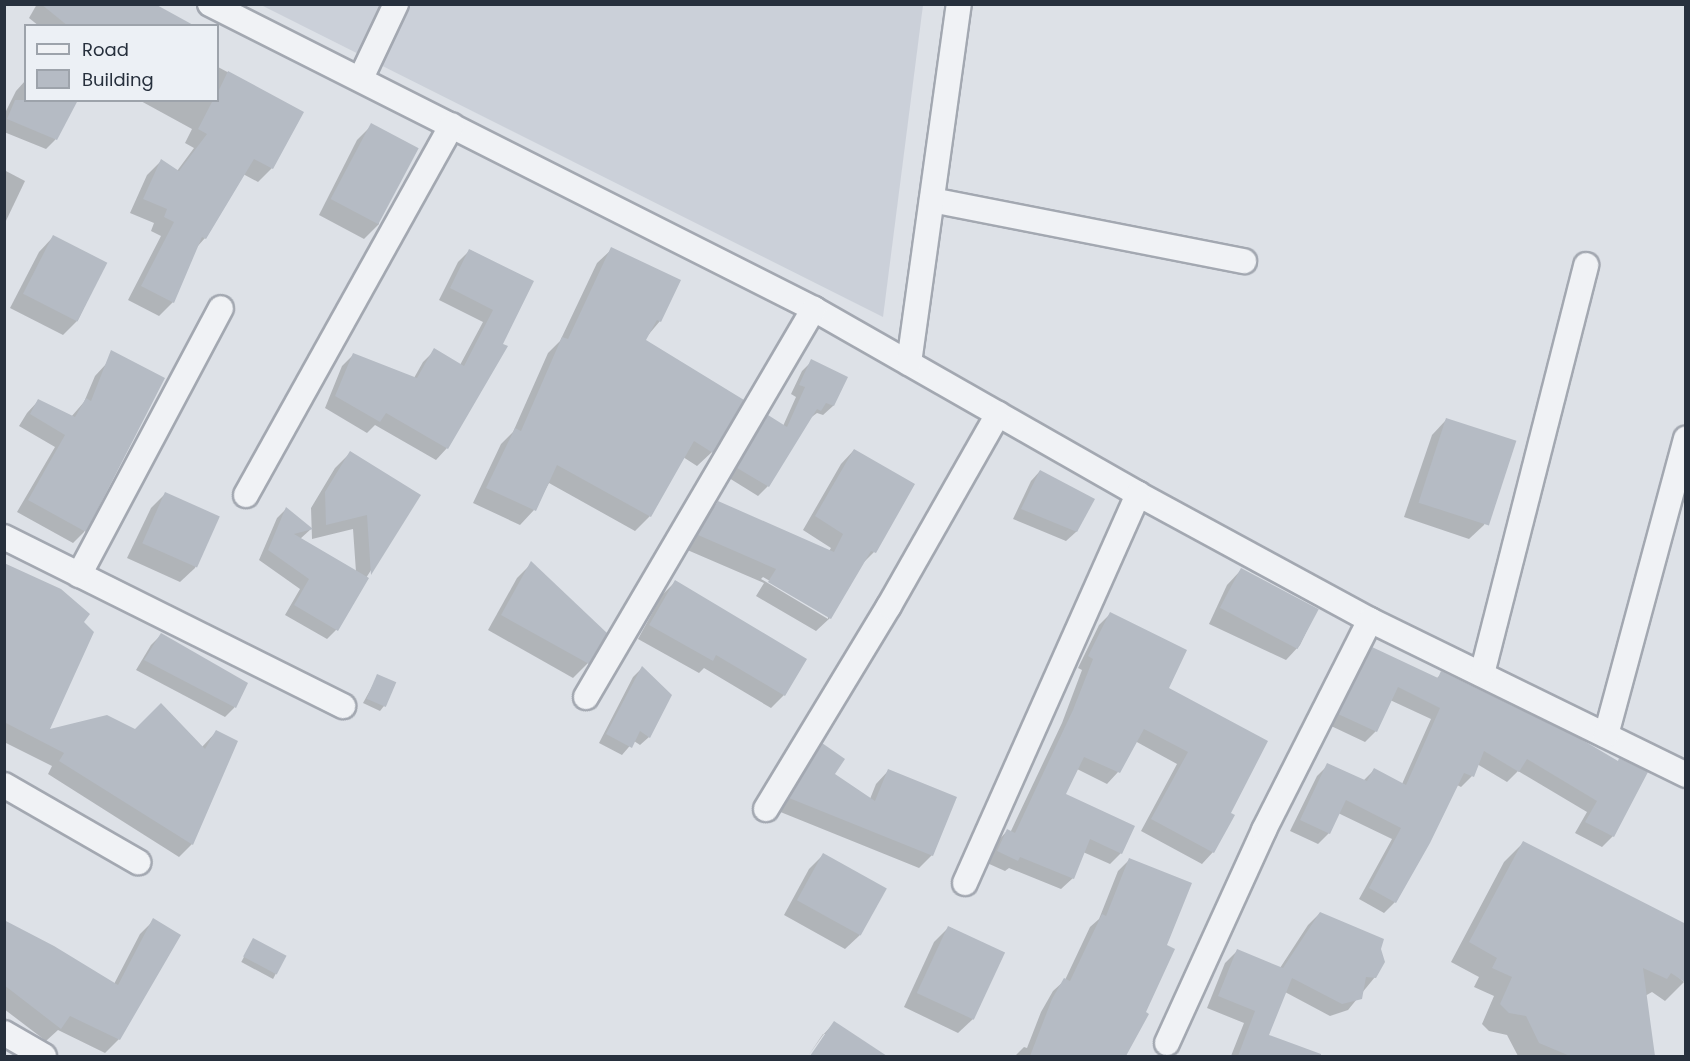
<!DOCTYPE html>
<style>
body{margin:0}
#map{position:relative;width:1690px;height:1061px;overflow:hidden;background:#dde1e7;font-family:Poppins,sans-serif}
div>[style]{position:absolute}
.built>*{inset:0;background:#cbd0d9}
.shadow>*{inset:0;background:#0003;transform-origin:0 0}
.building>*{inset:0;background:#b5bbc4;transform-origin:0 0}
.roads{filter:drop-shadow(2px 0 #a3a8b1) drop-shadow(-2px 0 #a3a8b1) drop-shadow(0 2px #a3a8b1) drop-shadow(0 -2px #a3a8b1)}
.street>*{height:24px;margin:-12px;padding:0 12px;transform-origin:12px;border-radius:12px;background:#f0f2f5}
span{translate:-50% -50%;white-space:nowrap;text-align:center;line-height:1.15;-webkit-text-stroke:4.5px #ecf0f5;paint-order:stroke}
.frame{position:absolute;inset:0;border:6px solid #27303d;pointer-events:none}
.legend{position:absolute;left:24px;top:24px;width:195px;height:78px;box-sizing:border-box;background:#ecf0f5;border:2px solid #9da3ab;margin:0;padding:8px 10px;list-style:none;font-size:18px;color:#27303d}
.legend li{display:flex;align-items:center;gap:12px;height:30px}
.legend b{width:30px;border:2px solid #9da3ab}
</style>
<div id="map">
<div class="built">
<i style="clip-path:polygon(261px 5px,923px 5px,883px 317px)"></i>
</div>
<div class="shadow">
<i style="clip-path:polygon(37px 4px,114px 4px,103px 26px,39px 26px,29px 18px)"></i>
<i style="clip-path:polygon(218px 67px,302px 112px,272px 168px,258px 182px,243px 174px,205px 238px,197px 247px,173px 302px,159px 316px,128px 300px,161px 236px,151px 231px,154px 223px,130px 213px,147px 175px,161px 161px,177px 171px,194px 148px,185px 143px,192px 129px,139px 100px,218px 100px)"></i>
<i style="clip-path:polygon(25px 81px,26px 100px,75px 102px,55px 140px,46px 149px,4px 132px,4px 115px,16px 91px)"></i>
<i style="clip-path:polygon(372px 125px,379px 224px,364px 239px,319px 215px,357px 140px)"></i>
<i style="clip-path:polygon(4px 170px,25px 181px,4px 225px)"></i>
<i style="clip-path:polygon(53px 237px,105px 264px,78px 320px,63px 335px,10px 308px,39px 252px)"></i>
<i style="clip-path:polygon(612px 249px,660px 321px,644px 340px,712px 452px,697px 466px,683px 457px,650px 516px,635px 531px,549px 483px,534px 510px,520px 525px,473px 503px,501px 444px,513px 432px,548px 353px,560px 341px,597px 263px)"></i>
<i style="clip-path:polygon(470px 250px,532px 282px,447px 448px,436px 460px,375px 425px,367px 433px,325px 408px,342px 366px,353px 355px,414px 378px,423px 362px,435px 350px,460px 365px,483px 322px,439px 300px,458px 262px)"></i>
<i style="clip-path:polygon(812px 361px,846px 377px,833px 406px,823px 415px,817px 413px,809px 419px,768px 486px,758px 496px,729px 478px,759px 427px,768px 417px,783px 426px,796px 397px,791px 394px,802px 371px)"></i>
<i style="clip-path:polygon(106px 364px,163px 378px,84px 532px,73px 543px,17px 512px,55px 447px,19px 426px,27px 413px,38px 401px,71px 417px,84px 402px,95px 376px)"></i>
<i style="clip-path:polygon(1446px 420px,1497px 485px,1484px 525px,1469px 539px,1404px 517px,1432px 435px)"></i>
<i style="clip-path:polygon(evenodd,854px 450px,874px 552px,860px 566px,830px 618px,816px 631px,756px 596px,764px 583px,685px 549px,705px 516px,718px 503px,829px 551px,831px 548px,803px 530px,841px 464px,854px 450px,763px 577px,828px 615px,828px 619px,761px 579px,763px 577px)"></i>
<i style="clip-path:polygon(350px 453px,418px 496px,366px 578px,336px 630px,327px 639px,285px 615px,300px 589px,259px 560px,277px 518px,286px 509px,311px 529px,300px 539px,356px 572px,353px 529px,312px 539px,311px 508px,335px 468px)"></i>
<i style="clip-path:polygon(1040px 471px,1093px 499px,1076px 532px,1066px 541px,1013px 519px,1031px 481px)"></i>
<i style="clip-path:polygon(165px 494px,218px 517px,195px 568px,180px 582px,127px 558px,151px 508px)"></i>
<i style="clip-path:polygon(4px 564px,82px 622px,47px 731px,135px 730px,201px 748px,216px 732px,192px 844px,179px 857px,48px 774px,52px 766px,4px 742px)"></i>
<i style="clip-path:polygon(531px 564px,588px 663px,573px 678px,488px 630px,517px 578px)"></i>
<i style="clip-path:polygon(1241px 570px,1317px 609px,1300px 645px,1286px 660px,1209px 624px,1227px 585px)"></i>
<i style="clip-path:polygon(675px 582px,784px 695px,771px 708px,704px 668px,699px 673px,638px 639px,662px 595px)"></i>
<i style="clip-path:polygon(1110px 614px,1167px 689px,1229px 813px,1213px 852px,1202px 864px,1141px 831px,1177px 764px,1135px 741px,1118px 772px,1107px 784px,1077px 769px,1064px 795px,1121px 853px,1110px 864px,1083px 852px,1073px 878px,1061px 889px,1009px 868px,1005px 871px,987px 863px,996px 843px,1007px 831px,1010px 833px,1062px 723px,1082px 670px,1078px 668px,1099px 625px)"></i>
<i style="clip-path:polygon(161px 635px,246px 683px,234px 708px,225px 717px,136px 670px,151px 645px)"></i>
<i style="clip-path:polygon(1372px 649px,1436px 679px,1442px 673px,1617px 763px,1646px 773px,1613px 836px,1602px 847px,1575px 833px,1587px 812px,1518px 771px,1507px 782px,1477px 764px,1472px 776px,1461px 787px,1457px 785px,1395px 902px,1384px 913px,1359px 899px,1392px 839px,1338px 813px,1329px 833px,1318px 844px,1290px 831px,1317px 776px,1328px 765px,1363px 781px,1374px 770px,1402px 784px,1431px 719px,1390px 700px,1376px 731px,1365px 742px,1329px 725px,1362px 660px)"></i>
<i style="clip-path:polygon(642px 668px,649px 737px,640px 745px,634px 741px,622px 755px,599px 743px,633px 677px)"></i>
<i style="clip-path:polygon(378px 676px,384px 706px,380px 711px,363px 703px)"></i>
<i style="clip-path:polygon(823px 745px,833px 774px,870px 799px,876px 784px,888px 771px,932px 855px,919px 868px,778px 811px,810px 758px)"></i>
<i style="clip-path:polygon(1523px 843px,1684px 982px,1665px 1001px,1652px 992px,1645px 996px,1654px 1056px,1518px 1056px,1507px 1035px,1489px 1031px,1482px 1024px,1494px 996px,1474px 987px,1479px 977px,1451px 962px,1504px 862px)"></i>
<i style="clip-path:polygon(823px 855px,860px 935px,845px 949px,784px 915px,809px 869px)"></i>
<i style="clip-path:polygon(1130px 859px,1165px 946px,1124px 1056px,1015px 1056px,1024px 1047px,1027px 1048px,1041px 1012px,1053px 991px,1065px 980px,1090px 927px,1099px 919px,1118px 871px)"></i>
<i style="clip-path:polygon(1320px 913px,1375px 977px,1348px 1010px,1330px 1016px,1285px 992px,1267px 1036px,1316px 1054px,1315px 1056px,1231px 1056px,1244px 1023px,1207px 1008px,1225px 963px,1237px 951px,1280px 968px,1308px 925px)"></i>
<i style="clip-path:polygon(154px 920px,119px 1039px,105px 1053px,58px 1030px,46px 1041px,4px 1009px,4px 922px,114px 984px,140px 934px)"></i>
<i style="clip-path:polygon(949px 927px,1003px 953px,973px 1019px,958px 1033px,904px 1007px,934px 942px)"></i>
<i style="left:253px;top:940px;width:36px;height:25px;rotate:28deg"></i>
<i style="clip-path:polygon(834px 1023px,884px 1056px,812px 1056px,827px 1034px,823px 1034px,808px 1056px,823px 1035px)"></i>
</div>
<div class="building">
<i style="clip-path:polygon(41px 4px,155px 4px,195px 26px,68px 26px)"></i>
<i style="clip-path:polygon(228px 71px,304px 112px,273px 169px,254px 159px,206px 239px,202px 237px,174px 303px,141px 286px,174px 222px,164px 217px,167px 209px,143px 199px,161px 159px,179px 171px,207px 134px,198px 129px,213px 100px,218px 100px,218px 92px)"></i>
<i style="clip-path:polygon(15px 100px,78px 100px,57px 140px,7px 119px)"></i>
<i style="left:371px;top:123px;width:54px;height:86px;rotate:28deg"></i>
<i style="left:53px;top:235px;width:61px;height:66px;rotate:27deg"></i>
<i style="clip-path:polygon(611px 247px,681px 280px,661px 322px,657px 320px,646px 340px,744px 400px,713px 453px,694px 441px,651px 517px,557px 465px,536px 511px,486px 488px,515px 428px,521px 431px,562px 337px,568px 339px)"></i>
<i style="clip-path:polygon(469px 249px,534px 281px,503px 344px,508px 346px,448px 449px,386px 413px,380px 422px,335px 396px,353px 353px,417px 378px,434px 348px,464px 366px,493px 310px,450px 288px)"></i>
<i style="clip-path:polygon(111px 350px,165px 378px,86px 532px,28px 500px,65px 435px,30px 414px,38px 399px,75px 417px,86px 398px,91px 401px)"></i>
<i style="clip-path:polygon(811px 359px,848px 377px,834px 406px,826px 403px,821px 411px,817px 409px,769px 487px,737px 468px,768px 415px,787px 427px,805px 387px,799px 385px)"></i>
<i style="left:1446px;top:418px;width:74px;height:89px;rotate:18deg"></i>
<i style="clip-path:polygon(854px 449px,915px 484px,876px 553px,871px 551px,831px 619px,768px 582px,776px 569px,698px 535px,718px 501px,834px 552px,843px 534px,815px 516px)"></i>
<i style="clip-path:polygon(350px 451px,421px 495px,371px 575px,367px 515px,326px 525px,325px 492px)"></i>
<i style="clip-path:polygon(1040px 470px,1095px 499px,1077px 532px,1021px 509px)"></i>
<i style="left:165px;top:492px;width:60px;height:56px;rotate:24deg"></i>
<i style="clip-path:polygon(286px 507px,313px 529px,294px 534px,369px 578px,338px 631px,294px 605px,309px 579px,268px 550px)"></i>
<i style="clip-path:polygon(531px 561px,607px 633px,589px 664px,501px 615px)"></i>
<i style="clip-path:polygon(4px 563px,61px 589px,90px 614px,84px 622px,94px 632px,50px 729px,107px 715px,135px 729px,161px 703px,205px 749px,216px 730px,238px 741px,193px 845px,59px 761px,64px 753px,4px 722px)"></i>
<i style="left:1241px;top:568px;width:88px;height:45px;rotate:28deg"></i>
<i style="clip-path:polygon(675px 580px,807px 659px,785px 696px,716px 655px,713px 661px,649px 625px)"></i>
<i style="clip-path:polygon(1110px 612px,1187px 650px,1169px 688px,1268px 741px,1231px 813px,1235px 815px,1214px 853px,1151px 819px,1188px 752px,1144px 729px,1120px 773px,1084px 757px,1066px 794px,1135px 826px,1122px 854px,1090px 839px,1074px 879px,1020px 857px,1018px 861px,997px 851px,1007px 829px,1015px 833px,1047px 765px,1073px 710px,1093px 659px,1088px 656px)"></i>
<i style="clip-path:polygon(161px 633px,248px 683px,236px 708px,144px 660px)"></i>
<i style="clip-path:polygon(1372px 647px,1438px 678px,1441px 671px,1579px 738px,1618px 761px,1619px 758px,1648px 772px,1614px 837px,1585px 822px,1597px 801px,1527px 759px,1519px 772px,1484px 751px,1474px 777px,1464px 773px,1430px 843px,1396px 903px,1369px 888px,1401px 828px,1346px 800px,1330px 834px,1300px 820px,1327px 763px,1367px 781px,1374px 768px,1406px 785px,1440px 708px,1398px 687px,1377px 732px,1338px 714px)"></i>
<i style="clip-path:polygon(642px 666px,672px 695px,650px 738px,640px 731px,632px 748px,606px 734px)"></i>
<i style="left:377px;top:674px;width:21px;height:27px;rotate:23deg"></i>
<i style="clip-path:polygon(822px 743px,845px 759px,835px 774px,875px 801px,888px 769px,957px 797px,933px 856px,789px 798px)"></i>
<i style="clip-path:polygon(1523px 841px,1686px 924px,1686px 983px,1671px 973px,1667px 979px,1643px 968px,1655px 1056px,1570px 1056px,1539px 1043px,1526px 1016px,1509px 1013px,1500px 1004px,1512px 977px,1492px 968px,1497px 958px,1469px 942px)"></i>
<i style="left:823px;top:853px;width:73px;height:54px;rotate:29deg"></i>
<i style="clip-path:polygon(1129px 858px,1192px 883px,1167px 945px,1175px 949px,1146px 1012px,1149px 1014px,1126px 1056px,1030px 1056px,1052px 999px,1064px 978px,1070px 981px,1102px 914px,1106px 916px)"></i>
<i style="clip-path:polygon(1320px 912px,1384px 939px,1381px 949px,1385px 962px,1376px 978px,1366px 977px,1362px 999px,1342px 1004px,1292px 978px,1269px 1035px,1321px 1054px,1321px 1056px,1238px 1056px,1255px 1011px,1218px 996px,1237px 949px,1283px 968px)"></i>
<i style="clip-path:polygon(153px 918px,181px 935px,120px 1040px,70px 1016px,61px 1029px,4px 985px,4px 920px,54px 946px,118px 985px)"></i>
<i style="left:948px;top:926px;width:63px;height:74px;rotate:25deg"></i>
<i style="left:253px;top:938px;width:38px;height:21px;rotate:28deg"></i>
<i style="clip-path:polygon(834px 1021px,887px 1056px,810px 1056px)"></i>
</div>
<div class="roads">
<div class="street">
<i style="left:210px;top:4px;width:677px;rotate:26.79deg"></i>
<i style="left:814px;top:309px;width:373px;rotate:29.7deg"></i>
<i style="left:1138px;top:494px;width:264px;rotate:28.5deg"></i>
<i style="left:1370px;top:620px;width:352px;rotate:26.1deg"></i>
<i style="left:361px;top:78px;width:82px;rotate:-64.7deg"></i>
<i style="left:932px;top:200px;width:318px;rotate:11.1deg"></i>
<i style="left:909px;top:363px;width:362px;rotate:-82.1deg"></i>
<i style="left:246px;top:495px;width:423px;rotate:-60.9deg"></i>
<i style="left:4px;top:537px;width:379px;rotate:26.5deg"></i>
<i style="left:79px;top:575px;width:302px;rotate:-62deg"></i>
<i style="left:1482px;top:674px;width:422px;rotate:-75.7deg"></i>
<i style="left:586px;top:697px;width:450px;rotate:-59.6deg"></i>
<i style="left:1606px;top:735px;width:307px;rotate:-74.9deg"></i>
<i style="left:4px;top:785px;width:155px;rotate:29.9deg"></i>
<i style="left:766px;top:809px;width:237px;rotate:-58.8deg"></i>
<i style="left:889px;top:606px;width:221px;rotate:-60.4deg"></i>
<i style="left:965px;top:883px;width:426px;rotate:-66deg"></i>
<i style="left:4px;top:1033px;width:46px;rotate:29.9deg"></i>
<i style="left:1167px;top:1043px;width:234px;rotate:-65.5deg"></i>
<i style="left:1264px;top:830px;width:235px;rotate:-63.2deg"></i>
</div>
</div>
<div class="frame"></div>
<ul class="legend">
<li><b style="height:8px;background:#f0f2f5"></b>Road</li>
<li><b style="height:16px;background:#b5bbc4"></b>Building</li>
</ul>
</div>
